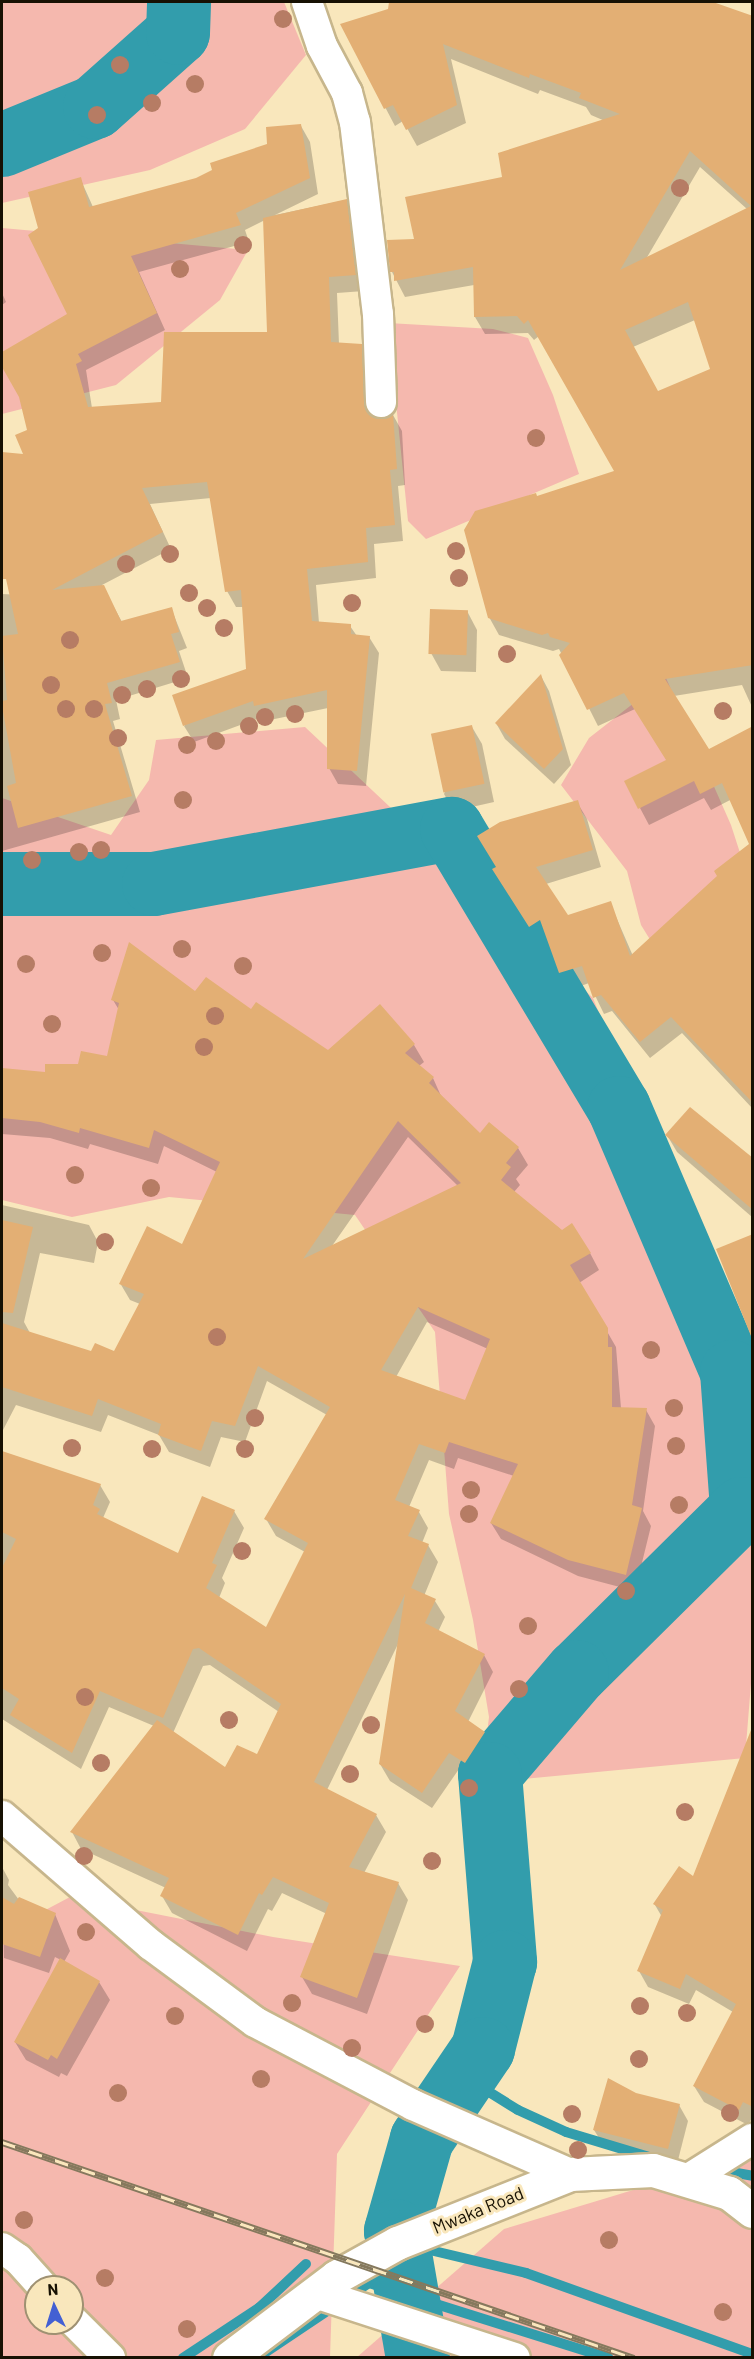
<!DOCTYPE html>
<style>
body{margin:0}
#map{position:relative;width:754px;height:2359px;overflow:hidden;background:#f9e7bc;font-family:Barlow,sans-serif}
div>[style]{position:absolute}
.green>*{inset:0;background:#f5b8ae}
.shadow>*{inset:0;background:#0003}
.stream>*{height:10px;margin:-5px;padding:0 5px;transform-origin:5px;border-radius:5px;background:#329dac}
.river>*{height:64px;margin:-32px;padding:0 32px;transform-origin:32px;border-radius:32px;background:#329dac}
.building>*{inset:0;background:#e3af74;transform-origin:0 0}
.roads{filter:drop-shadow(2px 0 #c7b68c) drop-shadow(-2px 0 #c7b68c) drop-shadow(0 2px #c7b68c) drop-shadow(0 -2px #c7b68c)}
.street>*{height:30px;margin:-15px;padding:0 15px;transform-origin:15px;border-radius:15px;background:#fff}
.secondary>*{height:33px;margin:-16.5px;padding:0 16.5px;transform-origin:16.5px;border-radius:16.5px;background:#fff}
.rail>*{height:7px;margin-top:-3.5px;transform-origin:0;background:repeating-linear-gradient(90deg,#f9e7bc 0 14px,#85795d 0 28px);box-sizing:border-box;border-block:2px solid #85795d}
.trees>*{width:18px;height:18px;margin:-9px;border-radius:50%;background:#b67c64}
span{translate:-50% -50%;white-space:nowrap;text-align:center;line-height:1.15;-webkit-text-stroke:6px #f9e7bc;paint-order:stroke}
.street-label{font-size:18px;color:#171103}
.frame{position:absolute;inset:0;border:3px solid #171103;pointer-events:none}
.north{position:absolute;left:24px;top:2275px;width:60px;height:60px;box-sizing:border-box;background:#f9e7bc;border:2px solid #9f9172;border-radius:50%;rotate:356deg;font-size:16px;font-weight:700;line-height:24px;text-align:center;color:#171103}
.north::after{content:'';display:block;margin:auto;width:21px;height:27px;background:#4360d3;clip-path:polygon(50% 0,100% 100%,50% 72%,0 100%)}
</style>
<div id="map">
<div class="green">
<i style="clip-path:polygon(2px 2px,284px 2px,306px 55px,245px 129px,150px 170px,2px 203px)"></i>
<i style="clip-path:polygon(2px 228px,248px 250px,220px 300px,116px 385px,2px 414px)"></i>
<i style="clip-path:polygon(388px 323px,493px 329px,528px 338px,553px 395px,579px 474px,426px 539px,408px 521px)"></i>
<i style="clip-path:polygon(666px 678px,731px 825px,752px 890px,691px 1006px,641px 925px,627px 871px,561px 785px,589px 738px)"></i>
<i style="clip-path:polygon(305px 727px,593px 998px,752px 1394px,752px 1671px,745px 1758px,481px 1783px,489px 1717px,473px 1620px,449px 1514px,435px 1332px,355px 1215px,169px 1197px,72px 1217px,2px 1200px,2px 798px,111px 835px,149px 780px,156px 740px)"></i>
<i style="clip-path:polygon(evenodd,70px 1897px,273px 1937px,460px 1966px,337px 2154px,330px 2357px,2px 2358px,2px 1933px,70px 1897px,36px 2287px,72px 2287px,72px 2323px,36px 2323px,36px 2287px)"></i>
<i style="clip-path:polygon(746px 2156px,752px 2159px,752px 2357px,356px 2358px,504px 2229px)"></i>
</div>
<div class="shadow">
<i style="clip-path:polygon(evenodd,412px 2px,708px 2px,752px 17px,752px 707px,742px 685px,674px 696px,732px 799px,711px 810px,704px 798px,649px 825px,640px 808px,668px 761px,635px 709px,598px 726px,559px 649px,553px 651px,499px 635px,489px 617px,537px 498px,616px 472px,539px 336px,534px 340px,528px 333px,485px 334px,475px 317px,474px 285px,405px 297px,392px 272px,416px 240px,504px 178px,605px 121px,591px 115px,586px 107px,540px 90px,538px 94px,451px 59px,466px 123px,417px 146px,403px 121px,395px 126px,342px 25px,405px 25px,412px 2px,700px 167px,747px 209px,646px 259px,700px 167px,412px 2px,695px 320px,712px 369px,658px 393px,633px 347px,695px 320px)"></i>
<i style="clip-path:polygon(evenodd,301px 126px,310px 142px,318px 194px,275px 215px,346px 200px,355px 217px,364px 291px,337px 293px,339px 344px,361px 345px,370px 362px,374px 417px,381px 421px,393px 415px,402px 431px,405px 485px,398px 486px,403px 541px,374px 544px,376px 578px,316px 585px,319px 623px,350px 626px,357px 636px,369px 637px,379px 653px,366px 786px,338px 784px,329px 768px,328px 708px,265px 721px,262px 717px,194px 742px,184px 726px,248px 670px,244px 607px,236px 607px,227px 591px,211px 498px,150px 504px,171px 549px,102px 585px,122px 622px,171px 608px,187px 648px,179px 651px,188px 678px,116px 700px,120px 719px,113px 721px,140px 812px,2px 851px,2px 594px,24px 595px,2px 551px,2px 453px,26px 456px,29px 431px,20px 397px,2px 365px,2px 354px,69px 315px,40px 228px,80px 178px,93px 207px,196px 179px,269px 145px,301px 126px,265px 220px,268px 333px,163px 403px,92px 408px,86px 370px,165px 330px,139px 272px,249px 242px,245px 230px,265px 220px)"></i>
<i style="clip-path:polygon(2px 293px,6px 302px,2px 305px)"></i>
<i style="clip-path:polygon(467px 611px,477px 630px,476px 672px,441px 671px,431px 653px)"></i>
<i style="clip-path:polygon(541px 676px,549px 691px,571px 765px,554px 784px,505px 739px,496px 723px)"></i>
<i style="clip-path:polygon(472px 727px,482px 744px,494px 802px,454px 811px,444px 794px)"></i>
<i style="clip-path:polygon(577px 802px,587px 819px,601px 867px,546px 884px,567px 917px,610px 903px,633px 956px,752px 1017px,752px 1108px,682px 1033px,650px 1058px,612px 1011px,604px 1014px,589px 983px,570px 990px,548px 938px,540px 943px,504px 886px)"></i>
<i style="clip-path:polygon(evenodd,196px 993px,251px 1011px,329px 1052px,380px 1006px,414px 1045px,424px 1062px,419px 1066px,433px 1078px,441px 1096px,480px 1136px,489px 1124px,518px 1148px,528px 1165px,516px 1179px,520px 1185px,514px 1192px,590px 1253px,599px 1270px,579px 1283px,616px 1347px,621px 1408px,646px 1410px,655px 1426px,643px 1511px,651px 1526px,635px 1591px,578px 1576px,501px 1539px,491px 1523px,514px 1476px,458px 1458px,454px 1469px,429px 1460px,409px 1507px,419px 1512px,428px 1528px,422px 1543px,428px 1545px,438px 1562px,424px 1596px,435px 1601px,445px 1617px,438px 1632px,484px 1655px,493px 1672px,468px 1722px,484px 1733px,494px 1749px,474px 1779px,459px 1769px,432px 1808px,390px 1781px,380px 1764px,398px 1644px,327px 1790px,376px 1815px,386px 1832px,364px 1873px,398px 1883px,408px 1900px,367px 2014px,312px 1994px,302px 1977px,327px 1914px,282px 1893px,272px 1911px,268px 1909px,247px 1951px,172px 1913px,162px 1896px,166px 1888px,81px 1849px,72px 1832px,154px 1726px,109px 1707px,81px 1769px,2px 1719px,2px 1453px,100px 1485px,110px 1502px,103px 1518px,179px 1555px,234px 1511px,244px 1528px,222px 1578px,225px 1583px,219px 1598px,267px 1630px,305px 1552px,276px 1536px,266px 1519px,327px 1415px,267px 1381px,245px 1442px,221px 1437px,210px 1467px,169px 1452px,159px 1435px,108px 1415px,101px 1432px,16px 1405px,2px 1432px,2px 1205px,89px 1225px,98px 1242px,94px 1263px,40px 1253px,24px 1322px,30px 1333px,92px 1353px,115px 1353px,140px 1304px,130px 1300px,120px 1283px,182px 1246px,217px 1172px,164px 1146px,158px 1164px,90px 1144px,88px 1149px,50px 1138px,2px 1134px,2px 1070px,46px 1074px,108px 1057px,119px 1010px,113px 1000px,196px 993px,408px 1137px,458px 1186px,332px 1246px,408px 1137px,196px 993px,427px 1322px,488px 1349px,466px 1402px,396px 1377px,427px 1322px,196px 993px,210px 1665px,279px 1712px,258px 1756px,225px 1770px,173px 1733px,203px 1666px,210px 1665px)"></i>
<i style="clip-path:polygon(667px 1135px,752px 1160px,752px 1217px,677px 1152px)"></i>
<i style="clip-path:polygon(752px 1763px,752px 2118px,748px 2125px,704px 2102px,694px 2086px,733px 2012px,696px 1990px,689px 2004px,648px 1987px,639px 1971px,662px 1917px,655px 1905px,694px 1879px)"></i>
<i style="clip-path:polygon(2px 1867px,9px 1880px,8px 1885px,19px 1900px,55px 1914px,70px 1951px,64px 1962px,99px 1982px,110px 2000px,67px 2076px,61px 2073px,59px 2077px,26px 2060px,15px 2042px,61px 1960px,55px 1957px,49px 1973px,4px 1958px)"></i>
<i style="clip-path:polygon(635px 2094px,679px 2105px,688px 2121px,677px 2164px,604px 2146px,594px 2130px)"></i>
</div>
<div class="stream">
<i style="left:465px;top:2077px;width:62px;rotate:31.9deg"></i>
<i style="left:518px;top:2110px;width:53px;rotate:24.6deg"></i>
<i style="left:566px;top:2132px;width:87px;rotate:16.8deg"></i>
<i style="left:714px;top:2169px;width:39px;rotate:10deg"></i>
<i style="left:413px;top:2246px;width:116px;rotate:13.4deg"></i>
<i style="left:526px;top:2273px;width:240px;rotate:19.7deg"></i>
<i style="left:183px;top:2358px;width:92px;rotate:-33.5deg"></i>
<i style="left:260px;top:2307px;width:63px;rotate:-43.1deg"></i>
<i style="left:257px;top:2358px;width:135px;rotate:-33.8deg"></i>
<i style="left:369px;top:2283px;width:251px;rotate:17.4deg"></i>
</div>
<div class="river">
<i style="left:2px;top:145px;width:100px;rotate:-22.2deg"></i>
<i style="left:95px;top:107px;width:111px;rotate:-41.7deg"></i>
<i style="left:178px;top:33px;width:31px;rotate:-88deg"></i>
<i style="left:2px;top:884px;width:152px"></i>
<i style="left:154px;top:884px;width:303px;rotate:-10.5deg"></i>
<i style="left:452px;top:829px;width:325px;rotate:59.1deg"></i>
<i style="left:619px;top:1108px;width:287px;rotate:66.8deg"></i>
<i style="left:732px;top:1372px;width:137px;rotate:85.8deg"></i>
<i style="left:742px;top:1509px;width:232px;rotate:135.3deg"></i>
<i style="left:577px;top:1672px;width:134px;rotate:130.5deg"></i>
<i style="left:490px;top:1774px;width:189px;rotate:85.4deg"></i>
<i style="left:505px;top:1962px;width:90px;rotate:104.2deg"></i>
<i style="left:483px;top:2049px;width:109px;rotate:124.1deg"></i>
<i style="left:422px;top:2139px;width:96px;rotate:105.8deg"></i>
<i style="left:396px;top:2231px;width:129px;rotate:80.2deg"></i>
</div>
<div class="building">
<i style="clip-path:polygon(evenodd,389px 2px,713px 2px,753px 16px,753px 665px,665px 679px,709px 749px,753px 726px,753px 1103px,671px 1017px,640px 1042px,601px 995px,593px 998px,582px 966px,559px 973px,540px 920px,529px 927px,492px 869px,496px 867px,477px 836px,500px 822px,578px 800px,593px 850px,536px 867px,568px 915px,611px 901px,630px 956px,717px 876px,714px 871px,749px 844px,722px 783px,700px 794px,694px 781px,638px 809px,624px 781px,666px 760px,624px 693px,587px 710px,559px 655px,570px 643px,550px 637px,548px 633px,542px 635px,488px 618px,464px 530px,475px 511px,536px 493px,537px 496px,614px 471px,528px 320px,524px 324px,517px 316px,474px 317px,473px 267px,394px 281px,394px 272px,390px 272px,387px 240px,414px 239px,405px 197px,502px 177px,498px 153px,620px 114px,579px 98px,581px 93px,530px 74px,529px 78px,443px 44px,457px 105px,406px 130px,393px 105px,384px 109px,340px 24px,388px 9px,389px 2px,690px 151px,751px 206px,620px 270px,690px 151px,389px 2px,688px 302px,710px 369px,658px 391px,625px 330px,688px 302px)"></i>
<i style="clip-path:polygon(301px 124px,310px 178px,236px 213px,241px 225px,131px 256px,157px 313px,78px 354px,82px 361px,76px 364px,88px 407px,161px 402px,164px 332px,267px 332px,263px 218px,347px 199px,356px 275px,329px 277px,331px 342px,362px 344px,366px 411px,381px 419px,393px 414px,397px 469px,390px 470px,395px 525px,366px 528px,368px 562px,307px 569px,312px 621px,351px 624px,351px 634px,370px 636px,357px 771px,327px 769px,327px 690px,254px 706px,253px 701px,183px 726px,172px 695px,246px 669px,241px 590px,225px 592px,207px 482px,142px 488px,163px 532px,52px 590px,104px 585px,121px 621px,172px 607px,179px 632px,171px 634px,180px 662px,107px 683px,112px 703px,105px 704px,132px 796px,18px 828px,7px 786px,16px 783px,2px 706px,2px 701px,7px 700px,2px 636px,18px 634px,6px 579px,2px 579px,2px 452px,23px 454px,15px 435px,27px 430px,19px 397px,2px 367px,2px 352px,67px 314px,28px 235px,38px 228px,28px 192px,81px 177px,89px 207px,196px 178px,212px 170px,210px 163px,267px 144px,266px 127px)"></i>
<i style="left:430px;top:609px;width:38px;height:45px;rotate:2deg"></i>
<i style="clip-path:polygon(541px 674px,563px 749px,544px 769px,495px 723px)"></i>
<i style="left:472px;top:725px;width:60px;height:42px;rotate:78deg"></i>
<i style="clip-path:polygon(evenodd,129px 942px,195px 991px,206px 977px,251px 1009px,256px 1002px,328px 1050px,380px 1004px,415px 1044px,405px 1053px,434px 1077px,429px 1083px,480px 1133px,489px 1122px,519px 1147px,506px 1163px,511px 1167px,501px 1180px,562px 1230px,572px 1223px,591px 1253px,570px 1265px,608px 1328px,608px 1347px,612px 1347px,612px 1407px,647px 1408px,632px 1505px,642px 1508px,626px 1575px,568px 1560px,490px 1523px,518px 1464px,449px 1442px,445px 1453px,419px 1444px,395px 1500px,420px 1510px,408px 1536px,429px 1544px,411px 1588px,436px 1599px,425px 1623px,485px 1654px,455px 1711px,485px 1732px,465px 1763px,449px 1753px,422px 1793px,379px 1764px,405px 1594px,314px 1782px,377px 1814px,349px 1867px,399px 1882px,357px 1998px,300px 1977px,329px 1903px,273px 1877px,262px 1895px,259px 1893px,238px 1935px,160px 1896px,169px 1878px,70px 1832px,157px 1720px,225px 1767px,237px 1745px,257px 1754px,281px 1704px,199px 1648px,193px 1649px,163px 1718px,100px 1691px,72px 1753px,10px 1715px,19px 1699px,2px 1688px,2px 1568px,16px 1539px,2px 1532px,2px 1451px,101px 1484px,93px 1505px,100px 1509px,97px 1514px,178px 1553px,202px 1496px,235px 1510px,212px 1563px,217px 1565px,206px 1588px,266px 1627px,308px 1543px,264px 1519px,330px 1407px,258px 1366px,235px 1426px,212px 1421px,201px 1451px,158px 1435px,161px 1424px,98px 1399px,92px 1416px,2px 1387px,2px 1323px,91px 1351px,95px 1343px,114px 1351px,144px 1294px,119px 1284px,147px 1226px,182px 1244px,220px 1162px,154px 1130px,149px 1148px,80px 1128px,79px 1133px,40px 1122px,2px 1118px,2px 1068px,45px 1072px,45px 1064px,78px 1064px,81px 1051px,107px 1056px,119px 1003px,111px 1000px,129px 942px,398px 1121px,461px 1183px,303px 1259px,398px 1121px,129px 942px,418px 1307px,490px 1339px,465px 1400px,381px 1370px,418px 1307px)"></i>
<i style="clip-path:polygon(690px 1107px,753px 1158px,753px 1210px,665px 1135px)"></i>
<i style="clip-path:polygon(2px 1220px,33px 1227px,13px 1313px,2px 1312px)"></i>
<i style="clip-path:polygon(753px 1234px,753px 1336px,751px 1336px,716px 1249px)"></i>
<i style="clip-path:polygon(751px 1730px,753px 2107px,743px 2102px,739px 2110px,693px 2086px,736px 2004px,686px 1974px,680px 1989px,637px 1971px,663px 1910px,653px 1904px,679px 1866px,693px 1876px)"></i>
<i style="clip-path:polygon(2px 1897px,14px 1904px,19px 1897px,56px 1913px,40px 1957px,2px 1944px)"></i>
<i style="clip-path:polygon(60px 1958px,100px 1981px,57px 2059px,51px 2055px,48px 2060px,14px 2042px)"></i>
<i style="clip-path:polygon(608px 2078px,636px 2093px,680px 2104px,668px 2149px,593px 2130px)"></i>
</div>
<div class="roads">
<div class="street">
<i style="left:307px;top:2px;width:46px;rotate:71.2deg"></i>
<i style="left:322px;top:46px;width:53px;rotate:62deg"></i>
<i style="left:347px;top:93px;width:30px;rotate:75deg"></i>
<i style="left:355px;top:122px;width:193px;rotate:83.2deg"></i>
<i style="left:378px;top:314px;width:88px;rotate:88deg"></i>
<i style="left:2px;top:1816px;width:197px;rotate:40.9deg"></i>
<i style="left:151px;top:1945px;width:129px;rotate:36.5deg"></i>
<i style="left:255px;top:2022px;width:178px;rotate:27.7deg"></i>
<i style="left:413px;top:2105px;width:171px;rotate:23.7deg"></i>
<i style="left:687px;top:2180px;width:77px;rotate:-32.2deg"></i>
<i style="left:2px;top:2248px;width:19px;rotate:35deg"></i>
<i style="left:18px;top:2259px;width:38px;rotate:48deg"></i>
<i style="left:315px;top:2293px;width:210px;rotate:18deg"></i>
<i style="left:72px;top:2320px;width:54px;rotate:45deg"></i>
</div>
<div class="secondary">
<i style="left:229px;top:2358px;width:134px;rotate:-37.1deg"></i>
<i style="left:336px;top:2277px;width:70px;rotate:-29.1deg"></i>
<i style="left:397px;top:2243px;width:186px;rotate:-21.7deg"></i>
<i style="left:570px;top:2174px;width:83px;rotate:-2.8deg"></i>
<i style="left:653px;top:2170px;width:79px;rotate:16.8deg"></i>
<i style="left:729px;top:2193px;width:29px;rotate:38deg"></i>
</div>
</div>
<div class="rail">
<i style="left:2px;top:2142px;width:668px;rotate:18.87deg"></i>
</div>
<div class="trees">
<i style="left:283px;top:19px"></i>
<i style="left:120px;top:65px"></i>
<i style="left:195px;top:84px"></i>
<i style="left:152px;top:103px"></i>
<i style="left:97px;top:115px"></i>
<i style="left:680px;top:188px"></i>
<i style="left:243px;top:245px"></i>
<i style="left:180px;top:269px"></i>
<i style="left:536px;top:438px"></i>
<i style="left:456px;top:551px"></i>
<i style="left:170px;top:554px"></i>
<i style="left:126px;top:564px"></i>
<i style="left:459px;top:578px"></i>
<i style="left:189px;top:593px"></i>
<i style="left:352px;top:603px"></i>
<i style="left:207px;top:608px"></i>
<i style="left:224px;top:628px"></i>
<i style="left:70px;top:640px"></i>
<i style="left:507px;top:654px"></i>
<i style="left:181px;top:679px"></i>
<i style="left:51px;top:685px"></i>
<i style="left:147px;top:689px"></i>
<i style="left:122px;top:695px"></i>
<i style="left:66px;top:709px"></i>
<i style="left:94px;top:709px"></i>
<i style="left:723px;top:711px"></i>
<i style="left:295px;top:714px"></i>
<i style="left:265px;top:717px"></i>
<i style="left:249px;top:726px"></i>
<i style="left:118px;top:738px"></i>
<i style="left:216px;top:741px"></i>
<i style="left:187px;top:745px"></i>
<i style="left:183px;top:800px"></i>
<i style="left:101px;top:850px"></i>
<i style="left:79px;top:852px"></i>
<i style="left:32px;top:860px"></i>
<i style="left:182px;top:949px"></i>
<i style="left:102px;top:953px"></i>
<i style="left:26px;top:964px"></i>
<i style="left:243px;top:966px"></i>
<i style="left:215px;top:1016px"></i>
<i style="left:52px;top:1024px"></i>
<i style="left:204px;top:1047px"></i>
<i style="left:75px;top:1175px"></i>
<i style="left:151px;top:1188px"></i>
<i style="left:105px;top:1242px"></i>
<i style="left:217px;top:1337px"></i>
<i style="left:651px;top:1350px"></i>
<i style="left:674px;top:1408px"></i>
<i style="left:255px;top:1418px"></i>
<i style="left:676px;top:1446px"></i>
<i style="left:72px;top:1448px"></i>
<i style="left:152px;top:1449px"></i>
<i style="left:245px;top:1449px"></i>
<i style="left:471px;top:1490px"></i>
<i style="left:679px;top:1505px"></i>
<i style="left:469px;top:1514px"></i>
<i style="left:242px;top:1551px"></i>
<i style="left:626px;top:1591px"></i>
<i style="left:528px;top:1626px"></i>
<i style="left:519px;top:1689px"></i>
<i style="left:85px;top:1697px"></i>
<i style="left:229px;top:1720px"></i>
<i style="left:371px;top:1725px"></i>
<i style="left:101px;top:1763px"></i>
<i style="left:350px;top:1774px"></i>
<i style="left:469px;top:1788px"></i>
<i style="left:685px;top:1812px"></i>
<i style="left:84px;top:1856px"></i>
<i style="left:432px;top:1861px"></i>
<i style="left:86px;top:1932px"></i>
<i style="left:292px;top:2003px"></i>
<i style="left:640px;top:2006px"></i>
<i style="left:687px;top:2013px"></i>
<i style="left:175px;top:2016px"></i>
<i style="left:425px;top:2024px"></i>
<i style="left:352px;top:2048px"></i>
<i style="left:639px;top:2059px"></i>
<i style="left:261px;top:2079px"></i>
<i style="left:118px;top:2093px"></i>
<i style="left:730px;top:2113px"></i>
<i style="left:572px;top:2114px"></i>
<i style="left:578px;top:2150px"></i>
<i style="left:24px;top:2220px"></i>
<i style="left:609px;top:2240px"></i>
<i style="left:105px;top:2278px"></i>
<i style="left:723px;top:2312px"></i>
<i style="left:187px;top:2329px"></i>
</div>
<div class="street-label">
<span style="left:478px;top:2210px;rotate:-22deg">Mwaka Road</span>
</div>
<div class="frame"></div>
<div class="north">N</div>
</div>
